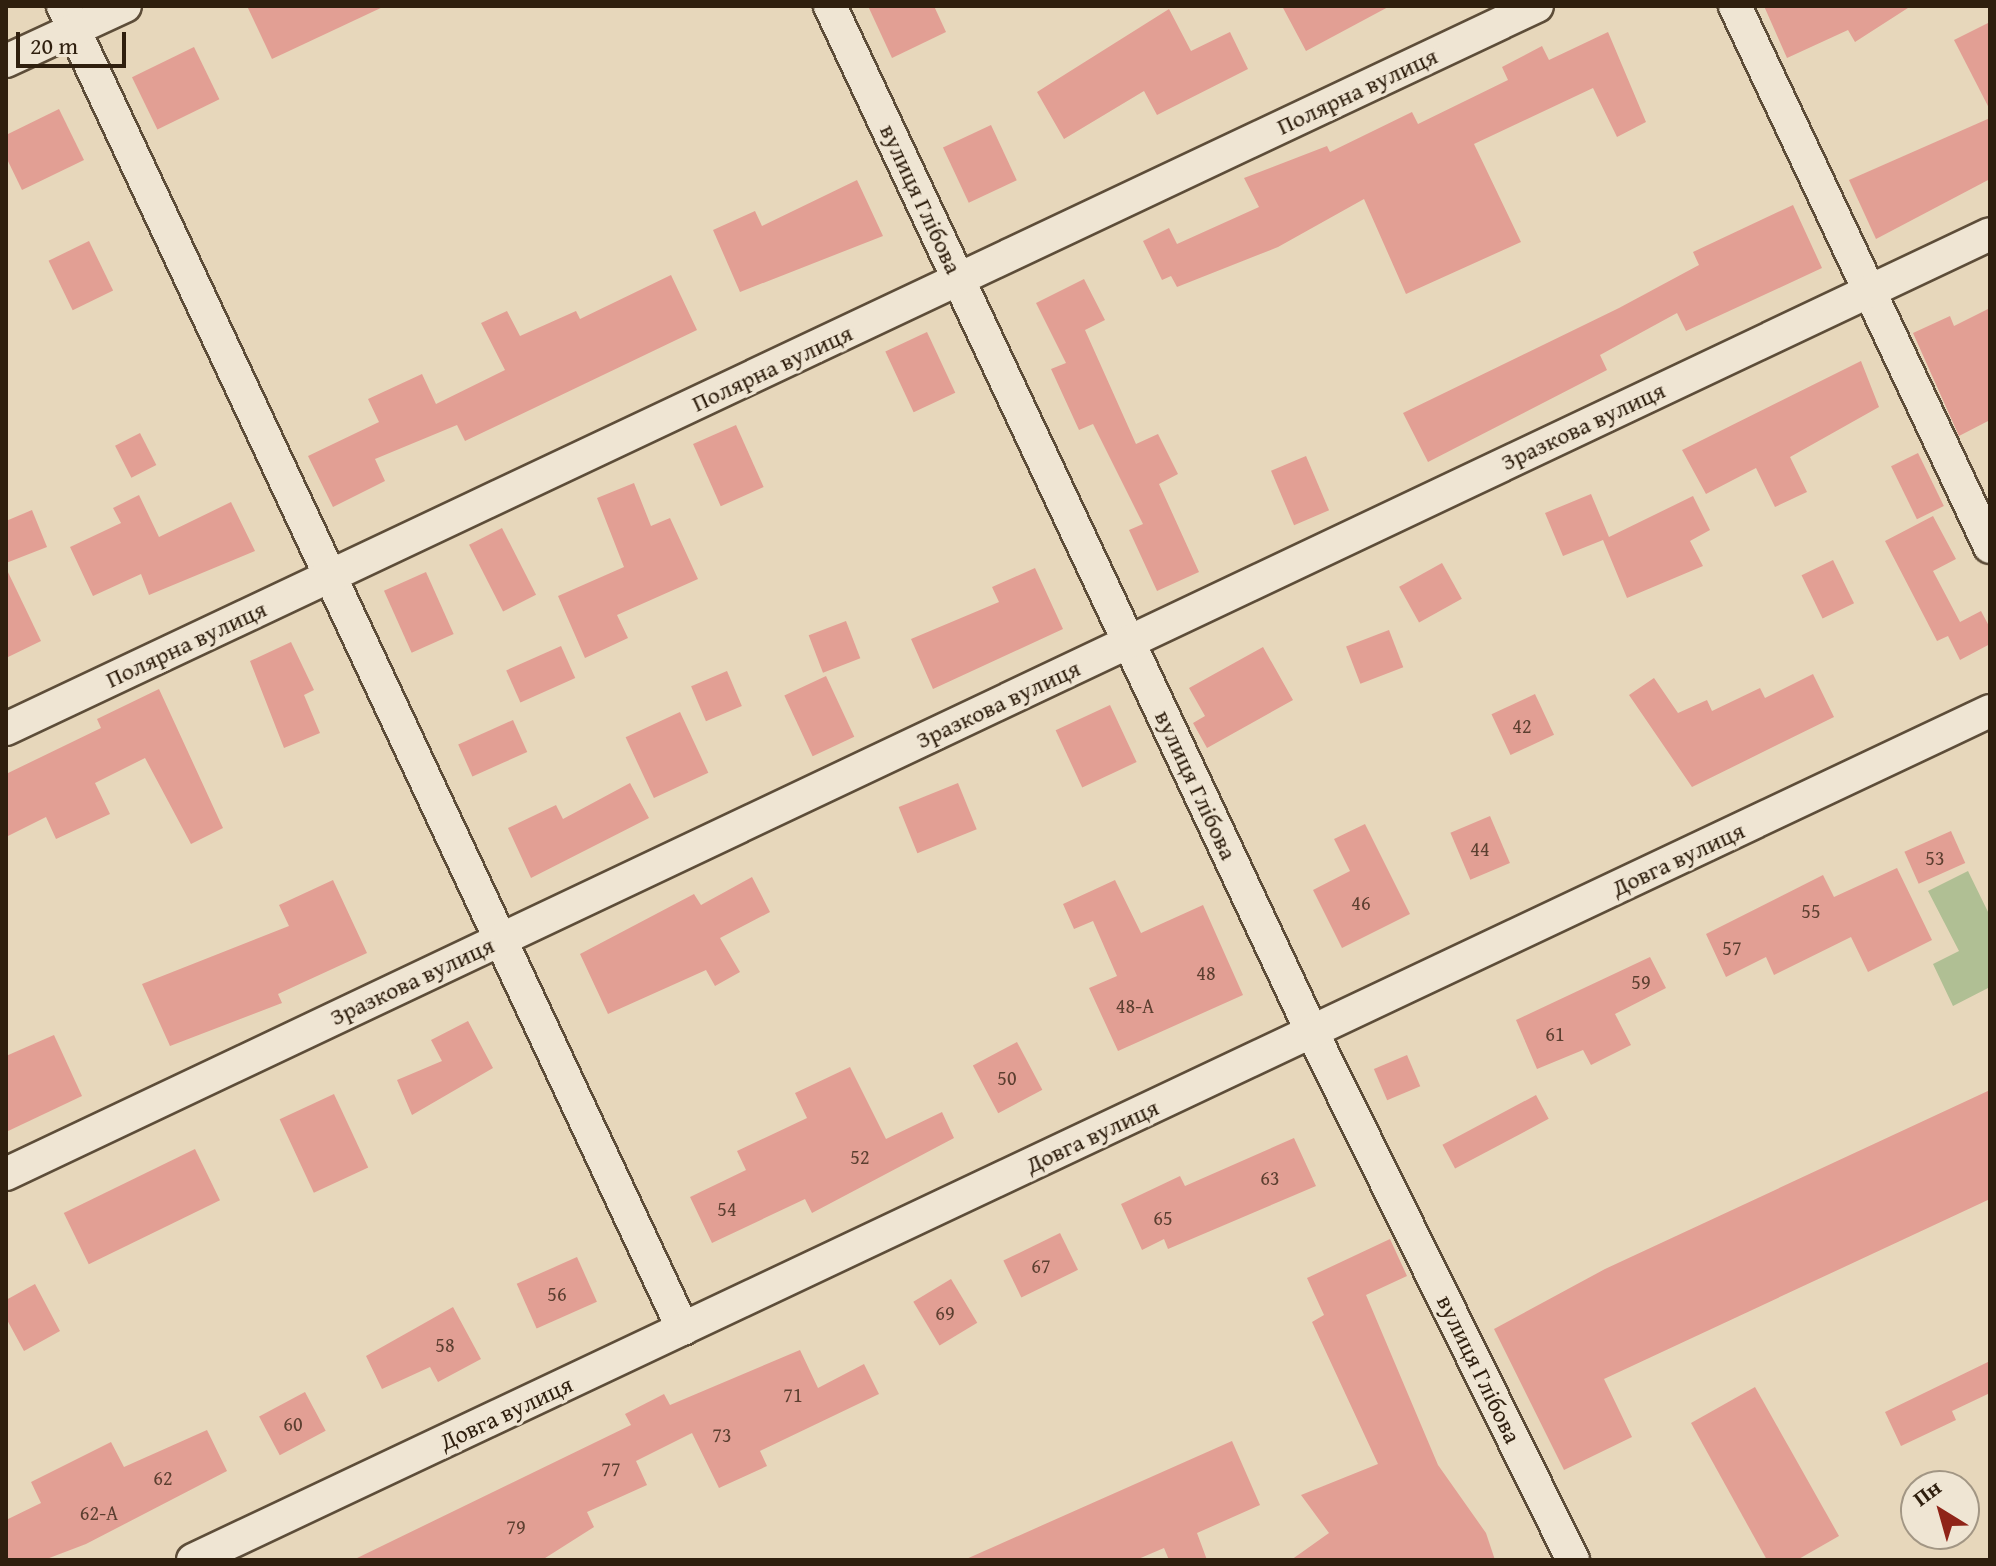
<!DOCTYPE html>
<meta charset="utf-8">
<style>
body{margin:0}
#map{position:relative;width:1996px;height:1566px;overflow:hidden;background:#e7d7bb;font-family:"Gentium Book Plus",serif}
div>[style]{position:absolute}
.green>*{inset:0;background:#b0bf94}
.building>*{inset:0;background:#e29f94;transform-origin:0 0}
.roads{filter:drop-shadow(2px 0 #5d4d39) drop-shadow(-2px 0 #5d4d39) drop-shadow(0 2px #5d4d39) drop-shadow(0 -2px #5d4d39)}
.minor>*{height:32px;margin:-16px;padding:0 16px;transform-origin:16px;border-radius:16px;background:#efe5d3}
span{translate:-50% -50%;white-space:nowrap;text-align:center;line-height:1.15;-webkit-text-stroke:6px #efe5d3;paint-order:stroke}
.number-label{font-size:20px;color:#5c3f30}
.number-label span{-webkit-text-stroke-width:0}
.street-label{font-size:24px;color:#2f1f0e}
.frame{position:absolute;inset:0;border:8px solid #2f1f0e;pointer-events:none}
.north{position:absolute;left:1900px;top:1470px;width:80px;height:80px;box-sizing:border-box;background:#efe5d3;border:2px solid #a29684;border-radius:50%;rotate:323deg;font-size:22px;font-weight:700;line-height:32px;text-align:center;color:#2f1f0e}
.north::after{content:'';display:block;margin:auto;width:28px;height:36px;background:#8f2418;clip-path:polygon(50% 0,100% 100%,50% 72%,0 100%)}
.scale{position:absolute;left:16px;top:32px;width:110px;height:36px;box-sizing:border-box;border:4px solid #2f1f0e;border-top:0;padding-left:10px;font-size:24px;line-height:28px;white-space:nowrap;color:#2f1f0e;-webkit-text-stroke:6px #efe5d3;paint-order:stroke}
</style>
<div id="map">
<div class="green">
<i style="clip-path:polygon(1968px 871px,1990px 916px,1990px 987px,1953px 1006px,1933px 964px,1959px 951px,1928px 891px)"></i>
</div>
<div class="building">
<i style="clip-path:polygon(247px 6px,385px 6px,272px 59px)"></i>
<i style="clip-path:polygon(868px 6px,934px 6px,946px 32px,892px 58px)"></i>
<i style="clip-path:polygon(1282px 6px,1390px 6px,1306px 51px)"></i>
<i style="clip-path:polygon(1764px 6px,1911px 6px,1855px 42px,1848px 30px,1787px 58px)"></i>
<i style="clip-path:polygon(1169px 9px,1191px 51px,1230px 32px,1248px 69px,1157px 115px,1144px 91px,1064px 139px,1037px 92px)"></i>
<i style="clip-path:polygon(1990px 22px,1990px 110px,1954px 40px)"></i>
<i style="clip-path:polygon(1608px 32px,1646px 122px,1617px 137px,1593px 88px,1474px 144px,1521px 242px,1406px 294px,1364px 199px,1278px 247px,1177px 287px,1171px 276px,1162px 280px,1143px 241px,1169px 228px,1177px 244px,1259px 207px,1244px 178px,1327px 146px,1330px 152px,1412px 112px,1418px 124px,1508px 80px,1502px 67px,1542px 46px,1549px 60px)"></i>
<i style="left:194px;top:47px;width:58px;height:69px;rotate:64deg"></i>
<i style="clip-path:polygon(59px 109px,84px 160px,22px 190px,6px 157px,6px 135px)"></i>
<i style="clip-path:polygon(1990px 118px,1990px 179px,1876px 239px,1849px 180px)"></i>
<i style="left:991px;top:125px;width:61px;height:53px;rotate:65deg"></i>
<i style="clip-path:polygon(857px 180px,883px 236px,740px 292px,713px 230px,755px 211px,762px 226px)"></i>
<i style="clip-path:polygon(1793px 205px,1822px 268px,1686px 331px,1677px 313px,1600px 355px,1607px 370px,1428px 462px,1403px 413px,1619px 308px,1699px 265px,1693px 252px)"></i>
<i style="left:89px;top:241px;width:55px;height:45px;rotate:64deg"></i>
<i style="clip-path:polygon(671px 275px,697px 330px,465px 441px,457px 425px,375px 459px,385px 481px,333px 507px,308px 456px,379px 422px,368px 399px,422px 374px,436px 404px,505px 370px,481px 323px,507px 311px,520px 336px,576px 311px,580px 319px)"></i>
<i style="clip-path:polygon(1084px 279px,1105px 320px,1085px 330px,1136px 444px,1158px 434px,1178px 474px,1159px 484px,1199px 572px,1157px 591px,1129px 530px,1143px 524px,1093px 424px,1079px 430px,1051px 369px,1066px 363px,1036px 303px)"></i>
<i style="clip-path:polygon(1990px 308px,1990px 420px,1959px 436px,1913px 333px,1950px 316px,1954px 326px)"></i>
<i style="left:927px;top:332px;width:67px;height:46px;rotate:65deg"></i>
<i style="clip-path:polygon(1861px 361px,1879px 407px,1790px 457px,1807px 492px,1775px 507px,1756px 468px,1706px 494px,1682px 450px)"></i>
<i style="left:736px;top:425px;width:68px;height:47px;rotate:66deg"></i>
<i style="left:140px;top:433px;width:36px;height:28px;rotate:63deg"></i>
<i style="left:1918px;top:453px;width:59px;height:30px;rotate:64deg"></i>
<i style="left:1306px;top:456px;width:59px;height:38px;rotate:67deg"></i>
<i style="clip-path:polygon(634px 483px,651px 526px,670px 518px,698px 579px,617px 615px,628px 638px,585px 658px,558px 596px,624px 567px,597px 498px)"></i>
<i style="clip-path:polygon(1591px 494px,1609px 537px,1693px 496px,1710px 530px,1690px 541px,1703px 566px,1627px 598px,1603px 540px,1563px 556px,1545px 513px)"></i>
<i style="clip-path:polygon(139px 495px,159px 537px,231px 502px,255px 551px,149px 595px,141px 574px,93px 596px,70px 547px,121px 523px,113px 508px)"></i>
<i style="clip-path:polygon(32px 510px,47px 547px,6px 563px,6px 521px)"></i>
<i style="clip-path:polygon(1933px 516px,1956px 559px,1933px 571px,1960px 622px,1981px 611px,1990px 628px,1990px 644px,1960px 660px,1948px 636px,1937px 641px,1885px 541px)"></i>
<i style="left:502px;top:528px;width:75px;height:37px;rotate:63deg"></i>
<i style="left:1833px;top:560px;width:48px;height:35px;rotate:64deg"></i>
<i style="left:1442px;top:563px;width:41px;height:49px;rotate:61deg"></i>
<i style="clip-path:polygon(6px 568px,41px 641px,6px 658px)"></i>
<i style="clip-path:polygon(1035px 568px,1063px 629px,933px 689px,911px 639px,999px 602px,992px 587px)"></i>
<i style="left:426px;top:572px;width:68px;height:46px;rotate:66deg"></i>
<i style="left:846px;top:621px;width:40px;height:40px;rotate:69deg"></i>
<i style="left:1389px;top:630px;width:40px;height:46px;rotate:69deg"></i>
<i style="clip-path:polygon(291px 642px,314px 690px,304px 695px,320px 733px,284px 748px,250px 661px)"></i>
<i style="left:561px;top:646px;width:35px;height:60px;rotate:66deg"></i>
<i style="clip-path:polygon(1263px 647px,1293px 700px,1207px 748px,1193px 723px,1205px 716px,1189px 688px)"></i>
<i style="left:727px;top:671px;width:38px;height:39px;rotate:67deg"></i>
<i style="clip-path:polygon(1813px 674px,1834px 717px,1692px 787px,1629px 695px,1654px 678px,1678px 713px,1707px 700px,1712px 711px,1760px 688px,1765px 698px)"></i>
<i style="left:826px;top:676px;width:67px;height:46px;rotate:65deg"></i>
<i style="clip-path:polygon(159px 689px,223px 828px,191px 844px,145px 758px,95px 783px,110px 814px,56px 839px,46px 817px,6px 837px,6px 774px,101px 728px,97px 719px)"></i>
<i style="left:1535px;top:694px;width:45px;height:48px;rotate:65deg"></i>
<i style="left:1110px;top:705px;width:63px;height:60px;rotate:65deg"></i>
<i style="left:680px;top:712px;width:67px;height:60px;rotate:65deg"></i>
<i style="left:513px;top:720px;width:35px;height:60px;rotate:66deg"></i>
<i style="clip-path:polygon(630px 783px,649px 818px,531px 878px,508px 828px,556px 805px,563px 819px)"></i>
<i style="left:958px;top:783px;width:50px;height:64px;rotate:68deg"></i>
<i style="left:1490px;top:816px;width:51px;height:43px;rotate:67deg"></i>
<i style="clip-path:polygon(1365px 824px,1410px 914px,1342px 948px,1313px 890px,1350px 871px,1334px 839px)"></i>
<i style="left:1951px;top:831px;width:35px;height:51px;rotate:66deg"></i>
<i style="clip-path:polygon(1897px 868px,1932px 940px,1868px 972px,1851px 937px,1774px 975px,1766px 957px,1726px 977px,1706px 934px,1823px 875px,1834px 897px)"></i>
<i style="clip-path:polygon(752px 877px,770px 912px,720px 938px,740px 972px,715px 986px,706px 970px,608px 1014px,580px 954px,694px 894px,701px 905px)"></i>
<i style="clip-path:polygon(333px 880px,367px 953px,278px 994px,282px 1003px,170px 1046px,142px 984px,289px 926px,279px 905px)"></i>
<i style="clip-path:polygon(1115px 880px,1141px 933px,1203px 905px,1243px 995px,1118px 1051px,1089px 988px,1117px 976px,1093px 921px,1074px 929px,1063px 904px)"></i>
<i style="clip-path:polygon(1650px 957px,1666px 988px,1615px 1014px,1631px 1045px,1591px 1065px,1583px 1050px,1537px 1069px,1516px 1020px)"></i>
<i style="clip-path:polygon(468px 1021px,493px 1068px,412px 1115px,397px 1080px,442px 1061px,431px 1040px)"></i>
<i style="clip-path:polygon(54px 1035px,82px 1096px,6px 1132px,6px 1056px)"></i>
<i style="left:1017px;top:1042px;width:54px;height:50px;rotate:62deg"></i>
<i style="left:1407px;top:1055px;width:34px;height:36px;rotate:67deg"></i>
<i style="clip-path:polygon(850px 1067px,886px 1139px,942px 1112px,954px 1138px,812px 1213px,805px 1199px,712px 1243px,690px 1197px,746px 1170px,737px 1151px,807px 1118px,795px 1093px)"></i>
<i style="clip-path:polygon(1990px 1090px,1990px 1199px,1604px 1379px,1632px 1437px,1564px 1470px,1494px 1329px,1605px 1269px)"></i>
<i style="left:334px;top:1094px;width:81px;height:60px;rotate:65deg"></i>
<i style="left:1536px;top:1095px;width:27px;height:106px;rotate:62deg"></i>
<i style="clip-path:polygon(1294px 1138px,1316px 1186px,1168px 1249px,1164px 1239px,1142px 1250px,1121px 1204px,1180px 1176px,1185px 1186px)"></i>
<i style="left:195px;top:1149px;width:57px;height:146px;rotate:64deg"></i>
<i style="left:1060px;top:1233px;width:41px;height:63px;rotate:64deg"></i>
<i style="clip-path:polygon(1390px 1239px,1407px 1276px,1366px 1295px,1438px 1465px,1486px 1533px,1495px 1560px,1291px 1560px,1329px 1533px,1301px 1495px,1378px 1464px,1312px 1322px,1324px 1315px,1307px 1278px)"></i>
<i style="left:577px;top:1257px;width:49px;height:66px;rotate:66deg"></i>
<i style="left:951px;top:1279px;width:51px;height:44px;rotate:59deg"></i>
<i style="clip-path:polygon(35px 1284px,60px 1331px,24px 1351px,6px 1318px,6px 1300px)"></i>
<i style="clip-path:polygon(453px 1307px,481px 1359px,438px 1382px,430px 1367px,382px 1389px,366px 1356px)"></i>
<i style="clip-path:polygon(800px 1350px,818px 1388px,864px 1364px,879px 1394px,760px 1451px,767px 1466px,719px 1488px,692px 1433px,636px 1461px,647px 1485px,587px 1512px,594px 1527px,542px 1560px,353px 1560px,631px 1425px,625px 1414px,664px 1394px,670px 1405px)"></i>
<i style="clip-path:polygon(1990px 1361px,1990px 1393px,1952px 1411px,1956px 1420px,1901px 1446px,1885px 1412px)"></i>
<i style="clip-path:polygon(1755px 1387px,1839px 1536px,1797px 1560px,1767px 1560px,1691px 1423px)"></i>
<i style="left:305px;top:1392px;width:44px;height:52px;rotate:62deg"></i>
<i style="clip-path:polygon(207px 1430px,227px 1471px,86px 1544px,44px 1560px,6px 1560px,6px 1520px,41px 1503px,31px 1482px,111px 1442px,124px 1467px)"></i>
<i style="clip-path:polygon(1232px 1441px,1260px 1505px,1197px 1533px,1207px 1560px,1169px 1560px,1164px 1548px,1136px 1560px,964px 1560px)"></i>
</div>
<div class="roads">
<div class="minor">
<i style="left:63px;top:6px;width:1461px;rotate:64.89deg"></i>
<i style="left:830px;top:6px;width:1134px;rotate:64.84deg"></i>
<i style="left:1312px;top:1032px;width:589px;rotate:63.7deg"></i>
<i style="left:1735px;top:6px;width:598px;rotate:64.76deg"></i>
<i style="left:6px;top:61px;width:131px;rotate:-24.8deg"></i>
<i style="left:6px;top:729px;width:1693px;rotate:-25.28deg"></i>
<i style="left:6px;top:1174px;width:2195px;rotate:-25.35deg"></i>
<i style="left:193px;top:1560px;width:1987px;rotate:-25.29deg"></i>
</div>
</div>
<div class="number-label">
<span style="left:1522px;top:725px">42</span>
<span style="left:1480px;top:848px">44</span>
<span style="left:1935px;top:857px">53</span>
<span style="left:1361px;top:902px">46</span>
<span style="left:1811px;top:910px">55</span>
<span style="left:1732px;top:947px">57</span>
<span style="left:1206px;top:972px">48</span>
<span style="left:1641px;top:981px">59</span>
<span style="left:1135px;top:1005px">48-А</span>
<span style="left:1555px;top:1033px">61</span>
<span style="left:1007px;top:1077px">50</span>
<span style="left:860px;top:1156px">52</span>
<span style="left:1270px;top:1177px">63</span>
<span style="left:727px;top:1208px">54</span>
<span style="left:1163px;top:1217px">65</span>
<span style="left:1041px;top:1265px">67</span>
<span style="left:557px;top:1293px">56</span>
<span style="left:945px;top:1312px">69</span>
<span style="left:445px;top:1344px">58</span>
<span style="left:793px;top:1394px">71</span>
<span style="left:293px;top:1423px">60</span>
<span style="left:722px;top:1434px">73</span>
<span style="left:611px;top:1468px">77</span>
<span style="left:163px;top:1477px">62</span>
<span style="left:99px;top:1512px">62-А</span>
<span style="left:516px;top:1526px">79</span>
</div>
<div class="street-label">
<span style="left:1357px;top:91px;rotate:-25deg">Полярна вулиця</span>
<span style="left:921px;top:199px;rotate:65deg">вулиця Глібова</span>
<span style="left:772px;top:368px;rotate:-25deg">Полярна вулиця</span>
<span style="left:1583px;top:426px;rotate:-25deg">Зразкова вулиця</span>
<span style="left:186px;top:644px;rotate:-25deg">Полярна вулиця</span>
<span style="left:998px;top:704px;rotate:-25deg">Зразкова вулиця</span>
<span style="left:1196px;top:785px;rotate:65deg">вулиця Глібова</span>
<span style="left:1678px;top:859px;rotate:-25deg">Довга вулиця</span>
<span style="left:412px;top:981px;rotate:-25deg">Зразкова вулиця</span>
<span style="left:1092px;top:1136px;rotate:-25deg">Довга вулиця</span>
<span style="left:1479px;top:1369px;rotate:64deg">вулиця Глібова</span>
<span style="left:506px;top:1413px;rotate:-25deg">Довга вулиця</span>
</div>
<div class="frame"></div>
<div class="north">Пн</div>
<div class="scale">20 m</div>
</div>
